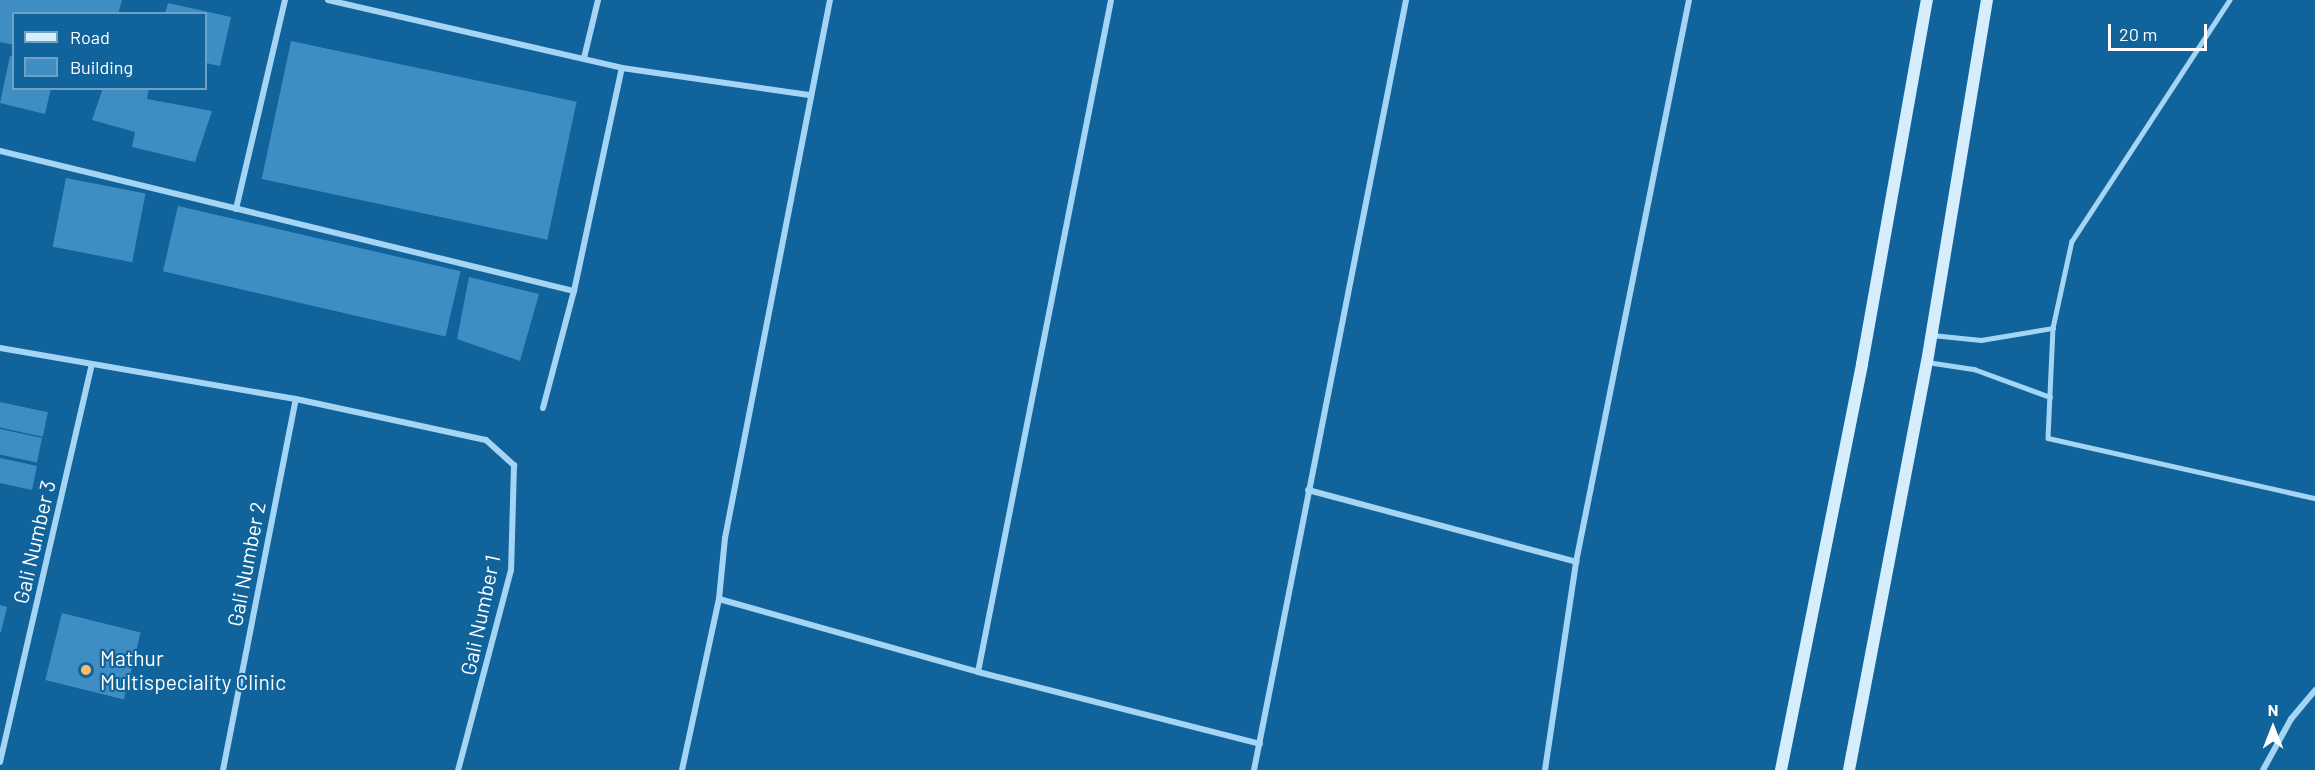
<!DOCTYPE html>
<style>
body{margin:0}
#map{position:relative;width:2315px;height:770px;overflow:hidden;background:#11639b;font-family:Barlow,sans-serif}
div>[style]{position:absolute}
.building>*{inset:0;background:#3e8ec4;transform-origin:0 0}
.lane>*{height:4.5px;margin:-2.25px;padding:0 2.25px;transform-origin:2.25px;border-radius:2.25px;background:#a5d5f4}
.street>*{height:6px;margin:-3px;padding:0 3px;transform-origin:3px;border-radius:3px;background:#a5d5f4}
.secondary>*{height:12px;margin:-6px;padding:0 6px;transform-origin:6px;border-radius:6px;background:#d5edfd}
.dots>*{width:16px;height:16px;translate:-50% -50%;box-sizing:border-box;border:3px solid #11639b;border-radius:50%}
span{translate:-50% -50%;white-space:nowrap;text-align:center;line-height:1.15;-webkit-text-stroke:4.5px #11639b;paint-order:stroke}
.street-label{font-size:21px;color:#fff}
.poi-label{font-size:21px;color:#fff}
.left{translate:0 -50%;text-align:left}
.legend{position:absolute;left:12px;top:12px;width:195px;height:78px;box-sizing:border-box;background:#11639b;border:2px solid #70a1c3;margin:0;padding:8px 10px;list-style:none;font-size:18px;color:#fff}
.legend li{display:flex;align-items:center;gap:12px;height:30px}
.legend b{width:30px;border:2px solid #70a1c3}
.north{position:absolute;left:2243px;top:698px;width:60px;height:60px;-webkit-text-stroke:4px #11639b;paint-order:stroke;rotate:0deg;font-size:16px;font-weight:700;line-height:24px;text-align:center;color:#fff}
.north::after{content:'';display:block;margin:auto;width:21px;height:27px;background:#fff;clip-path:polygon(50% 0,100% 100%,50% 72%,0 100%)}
.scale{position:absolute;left:2108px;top:24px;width:99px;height:27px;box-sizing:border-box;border:3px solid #fff;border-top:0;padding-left:8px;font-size:18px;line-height:21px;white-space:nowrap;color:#fff;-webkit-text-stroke:4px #11639b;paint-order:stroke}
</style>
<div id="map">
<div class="building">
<i style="clip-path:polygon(0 0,122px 0,118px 14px,14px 14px,14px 45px,0 42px)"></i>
<i style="clip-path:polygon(168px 3px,231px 17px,220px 66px,206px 63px,206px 14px,165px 14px)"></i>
<i style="left:291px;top:41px;width:292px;height:141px;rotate:12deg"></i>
<i style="clip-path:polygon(10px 56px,14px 57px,14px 88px,51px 88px,45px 114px,0 103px)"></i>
<i style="clip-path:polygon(103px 88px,149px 88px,147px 99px,212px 111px,195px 162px,132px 147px,135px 132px,92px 120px)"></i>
<i style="left:66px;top:178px;width:81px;height:70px;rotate:11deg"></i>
<i style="left:178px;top:206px;width:290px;height:67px;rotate:13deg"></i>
<i style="clip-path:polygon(469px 277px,539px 294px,520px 361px,457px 339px)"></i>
<i style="left:0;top:402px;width:49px;height:25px;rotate:12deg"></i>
<i style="left:0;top:429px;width:43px;height:25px;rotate:12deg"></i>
<i style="clip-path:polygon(0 458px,37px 466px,32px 490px,0 483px)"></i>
<i style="clip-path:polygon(0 605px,7px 607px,1px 632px,0 632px)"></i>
<i style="left:62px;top:613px;width:81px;height:69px;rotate:14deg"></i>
</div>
<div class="lane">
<i style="left:2230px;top:0;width:288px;rotate:123.2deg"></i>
<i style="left:2072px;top:241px;width:89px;rotate:102.3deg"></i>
<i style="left:2053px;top:328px;width:110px;rotate:92.6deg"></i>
<i style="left:2048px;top:438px;width:274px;rotate:12.7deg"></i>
<i style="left:1932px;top:335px;width:49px;rotate:5.8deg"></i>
<i style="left:1981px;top:340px;width:73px;rotate:-9.5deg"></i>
<i style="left:1927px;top:362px;width:48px;rotate:8.5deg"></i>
<i style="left:1974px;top:369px;width:81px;rotate:20.2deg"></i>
</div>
<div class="street">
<i style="left:328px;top:0;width:302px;rotate:13deg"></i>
<i style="left:622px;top:68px;width:189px;rotate:8.2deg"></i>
<i style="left:584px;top:58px;width:60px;rotate:-76.4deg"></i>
<i style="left:0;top:151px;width:591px;rotate:13.71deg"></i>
<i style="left:236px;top:209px;width:215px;rotate:-76.8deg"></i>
<i style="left:0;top:348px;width:300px;rotate:9.8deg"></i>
<i style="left:296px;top:399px;width:194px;rotate:12.2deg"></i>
<i style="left:486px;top:440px;width:38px;rotate:42deg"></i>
<i style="left:514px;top:465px;width:105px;rotate:91.6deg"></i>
<i style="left:511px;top:570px;width:207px;rotate:104.8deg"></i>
<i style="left:543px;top:408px;width:121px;rotate:-75.2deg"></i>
<i style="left:574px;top:291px;width:228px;rotate:-77.9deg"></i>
<i style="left:1308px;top:490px;width:278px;rotate:15deg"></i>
<i style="left:719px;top:599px;width:269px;rotate:15.7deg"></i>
<i style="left:978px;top:672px;width:291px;rotate:14.3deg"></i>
<i style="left:978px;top:672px;width:685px;rotate:-78.8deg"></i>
<i style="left:0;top:762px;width:408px;rotate:-77deg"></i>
<i style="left:223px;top:770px;width:378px;rotate:-78.9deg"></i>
<i style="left:682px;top:770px;width:175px;rotate:-77.8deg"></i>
<i style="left:719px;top:599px;width:61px;rotate:-84.4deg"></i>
<i style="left:725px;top:538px;width:548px;rotate:-78.96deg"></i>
<i style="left:1254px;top:770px;width:785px;rotate:-78.83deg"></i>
<i style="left:1545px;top:770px;width:210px;rotate:-81.5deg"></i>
<i style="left:1576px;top:562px;width:573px;rotate:-78.63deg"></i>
<i style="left:2263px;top:770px;width:58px;rotate:-61.2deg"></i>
<i style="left:2291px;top:719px;width:38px;rotate:-50deg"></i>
</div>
<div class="secondary">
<i style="left:1781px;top:770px;width:414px;rotate:-78.7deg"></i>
<i style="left:1862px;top:364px;width:370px;rotate:-79.9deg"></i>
<i style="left:1849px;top:770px;width:415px;rotate:-79.2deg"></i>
<i style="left:1927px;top:362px;width:367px;rotate:-80.6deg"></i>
</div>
<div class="dots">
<i style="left:86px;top:670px;background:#ffbc68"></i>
</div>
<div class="street-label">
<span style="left:34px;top:542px;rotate:-77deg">Gali Number 3</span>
<span style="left:246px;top:564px;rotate:-79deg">Gali Number 2</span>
<span style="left:480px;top:615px;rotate:-78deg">Gali Number 1</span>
</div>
<div class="poi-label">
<span class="left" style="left:100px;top:670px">Mathur<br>Multispeciality Clinic</span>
</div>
<ul class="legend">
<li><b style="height:8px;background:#d5edfd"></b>Road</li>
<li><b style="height:16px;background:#3e8ec4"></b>Building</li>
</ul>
<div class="north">N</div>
<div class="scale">20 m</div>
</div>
